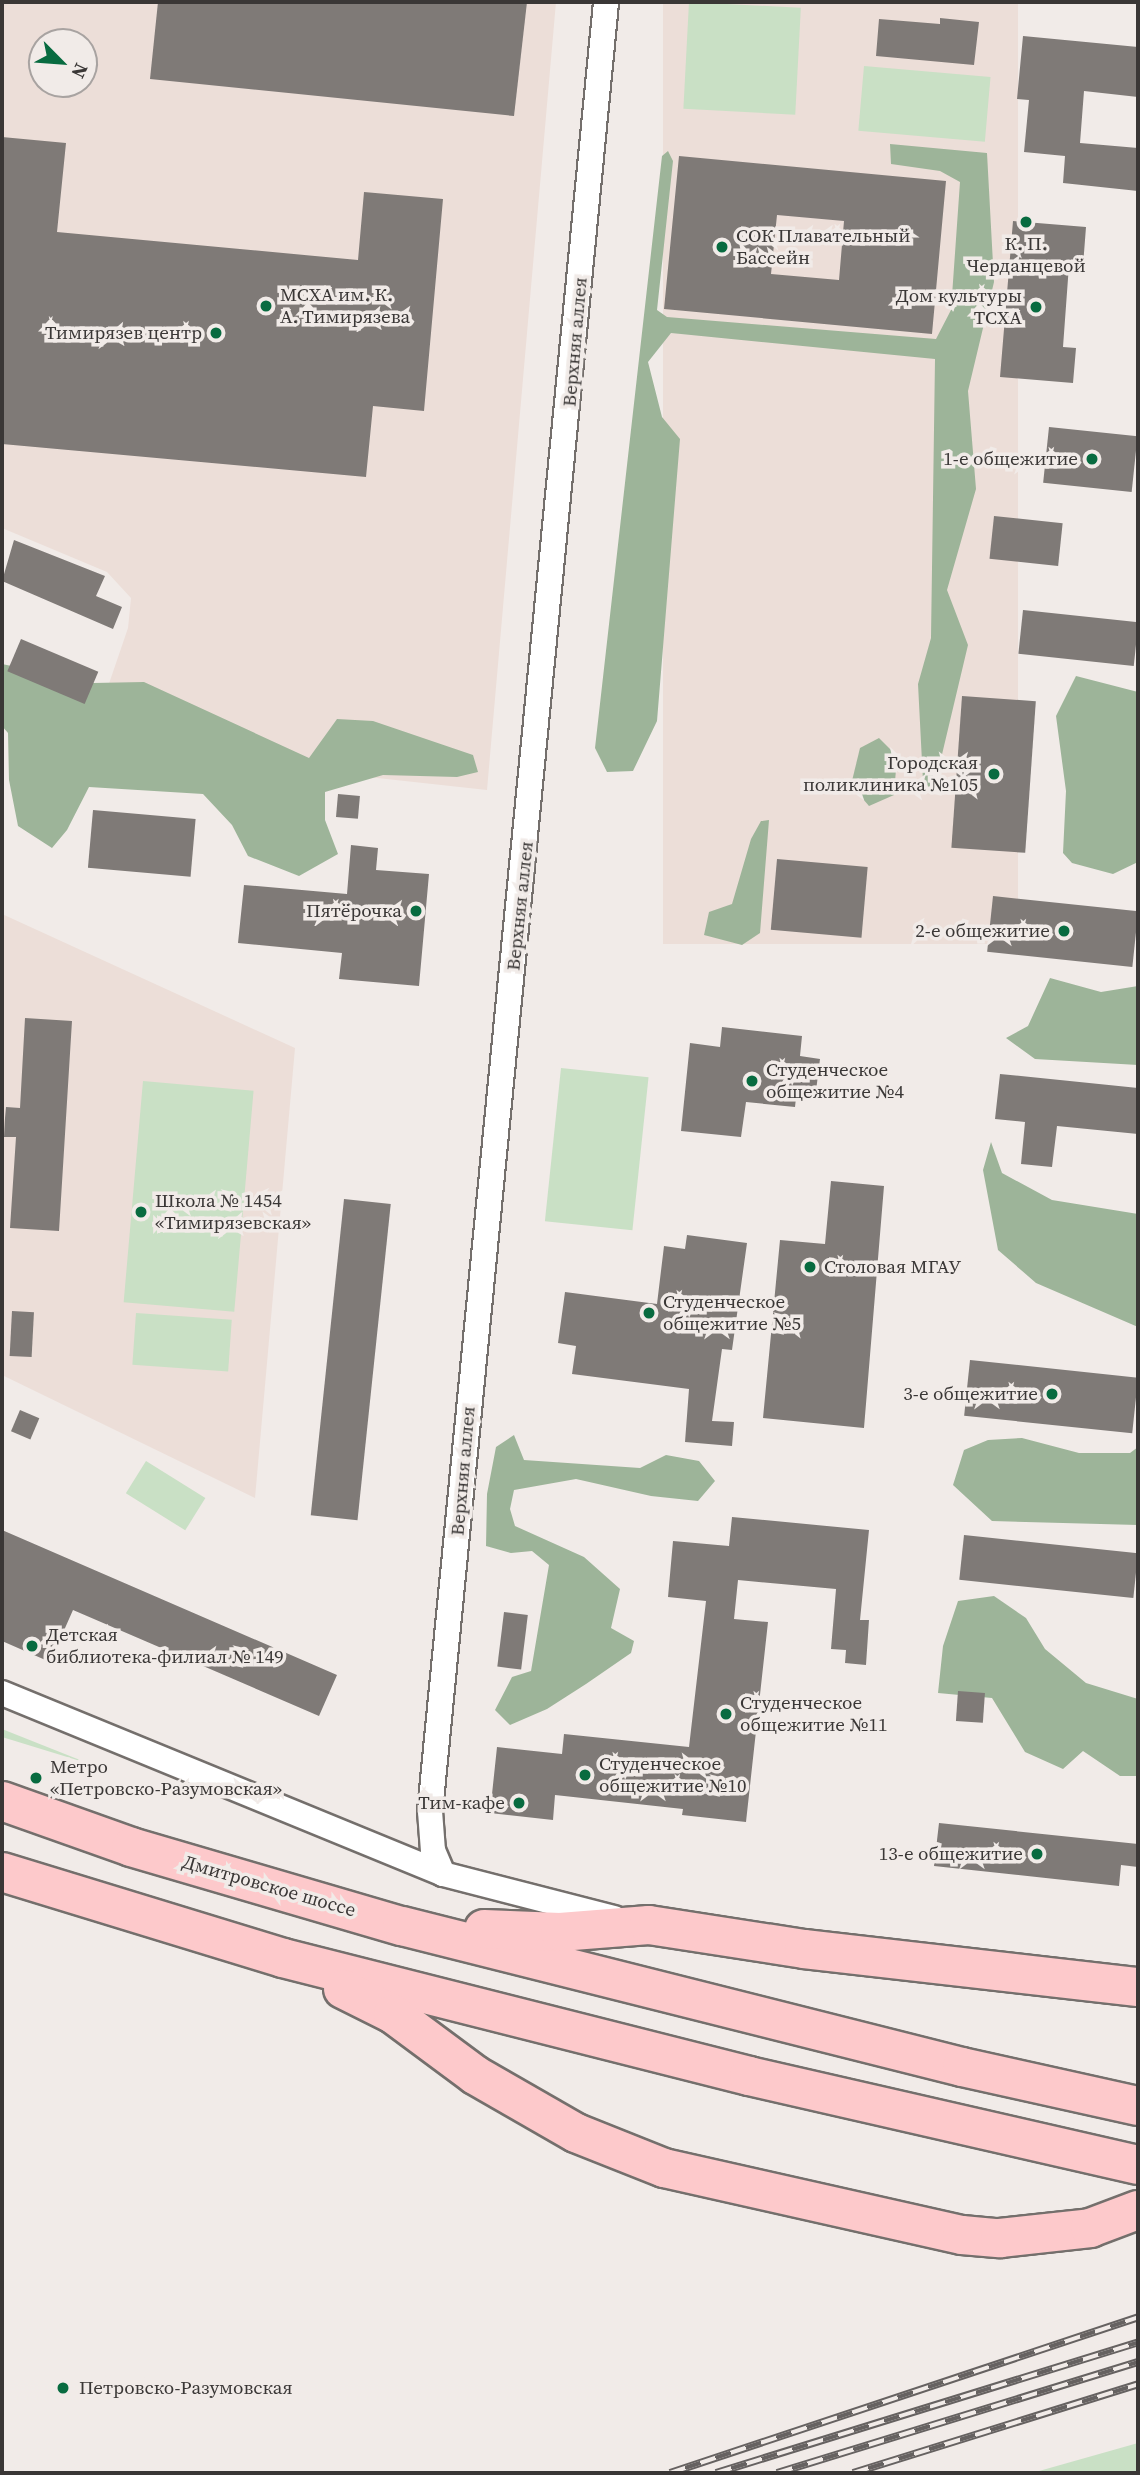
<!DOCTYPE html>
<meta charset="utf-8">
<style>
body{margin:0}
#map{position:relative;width:1140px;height:2475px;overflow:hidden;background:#f1ebe8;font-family:"Source Serif 4",serif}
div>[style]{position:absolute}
.built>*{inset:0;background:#ecded8;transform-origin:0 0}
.green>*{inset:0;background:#c9e0c5;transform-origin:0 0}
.forest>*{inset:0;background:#9db499}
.building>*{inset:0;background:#7f7a77;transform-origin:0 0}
.roads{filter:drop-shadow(2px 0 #746f6c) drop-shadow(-2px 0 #746f6c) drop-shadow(0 2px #746f6c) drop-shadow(0 -2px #746f6c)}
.street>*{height:24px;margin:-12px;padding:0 12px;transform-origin:12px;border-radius:12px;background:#fff}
.primary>*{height:38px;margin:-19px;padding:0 19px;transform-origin:19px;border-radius:19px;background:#fdc9cb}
.rail>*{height:8px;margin-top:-4px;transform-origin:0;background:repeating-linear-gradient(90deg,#f1ebe8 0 16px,#666261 0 32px);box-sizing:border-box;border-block:2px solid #666261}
.dots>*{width:19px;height:19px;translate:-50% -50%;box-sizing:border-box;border:4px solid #f1ebe8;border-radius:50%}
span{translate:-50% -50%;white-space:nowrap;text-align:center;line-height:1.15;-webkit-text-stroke:7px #f1ebe8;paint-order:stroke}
.poi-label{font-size:19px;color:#3a3736}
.left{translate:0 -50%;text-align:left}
.right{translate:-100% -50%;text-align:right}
.street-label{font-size:19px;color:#3a3736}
.frame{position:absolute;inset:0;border:4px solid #3a3736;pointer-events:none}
.north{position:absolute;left:28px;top:28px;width:70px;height:70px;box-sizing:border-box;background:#f1ebe8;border:2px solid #a8a3a1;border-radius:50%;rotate:115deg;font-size:19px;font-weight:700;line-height:28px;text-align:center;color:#3a3736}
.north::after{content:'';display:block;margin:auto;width:24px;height:32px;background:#086b40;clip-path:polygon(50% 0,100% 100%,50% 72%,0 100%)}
</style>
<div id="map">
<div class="built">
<i style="clip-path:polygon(evenodd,2px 2px,556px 2px,487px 790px,122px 750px,101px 707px,128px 628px,131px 598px,107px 572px,2px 528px,2px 2px,42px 42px,84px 42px,84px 84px,42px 84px,42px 42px)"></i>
<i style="left:663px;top:2px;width:355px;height:942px"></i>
<i style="clip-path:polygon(2px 914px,295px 1048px,255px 1498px,2px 1375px)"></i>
</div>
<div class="green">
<i style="left:689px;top:2px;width:112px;height:107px;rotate:3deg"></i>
<i style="left:864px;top:66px;width:127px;height:65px;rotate:5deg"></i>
<i style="left:561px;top:1068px;width:88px;height:154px;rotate:6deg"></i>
<i style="left:143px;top:1081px;width:111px;height:222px;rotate:5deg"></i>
<i style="left:136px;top:1313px;width:96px;height:52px;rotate:4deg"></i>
<i style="left:146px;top:1461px;width:70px;height:38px;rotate:32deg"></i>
<i style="clip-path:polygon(2px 1729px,90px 1764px,2px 1737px)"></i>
<i style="clip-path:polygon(1138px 2443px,1138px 2473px,1032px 2473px)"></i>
</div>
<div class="forest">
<i style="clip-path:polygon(890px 144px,987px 153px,994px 282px,968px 391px,976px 489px,947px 590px,968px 645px,935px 784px,930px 788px,923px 781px,918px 684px,931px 638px,935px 359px,671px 333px,648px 362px,662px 417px,680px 439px,657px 721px,633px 771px,607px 772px,595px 748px,662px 156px,668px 151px,673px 161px,657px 310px,667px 317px,936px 339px,951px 310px,960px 182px,940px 171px,891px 164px)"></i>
<i style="clip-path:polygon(2px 664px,93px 683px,144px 682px,309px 758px,337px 719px,373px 721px,473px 755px,478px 772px,457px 777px,383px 775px,325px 792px,325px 820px,338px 854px,299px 876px,248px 856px,232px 825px,203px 794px,89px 787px,67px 830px,52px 848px,18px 826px,9px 780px,8px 733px,2px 726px)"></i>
<i style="clip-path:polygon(1076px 676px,1138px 692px,1138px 862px,1113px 874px,1072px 863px,1063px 853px,1066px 791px,1056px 716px)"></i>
<i style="clip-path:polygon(879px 738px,897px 756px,894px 795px,869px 806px,851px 785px,860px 748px)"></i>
<i style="clip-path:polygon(769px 820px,760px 933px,742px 945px,704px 935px,709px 912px,732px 904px,751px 839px,761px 821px)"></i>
<i style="clip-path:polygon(1050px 978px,1101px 992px,1138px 986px,1138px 1065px,1035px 1059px,1006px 1038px,1028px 1026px)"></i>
<i style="clip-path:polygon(991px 1142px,1002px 1173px,1052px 1200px,1138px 1214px,1138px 1327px,1036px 1283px,998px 1250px,983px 1170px)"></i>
<i style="clip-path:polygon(514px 1435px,524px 1460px,640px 1468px,666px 1455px,699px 1461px,715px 1481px,698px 1501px,651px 1496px,576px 1479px,514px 1490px,510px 1509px,515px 1526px,584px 1557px,620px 1589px,611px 1628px,634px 1641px,631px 1653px,586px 1684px,547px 1709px,510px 1725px,495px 1710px,512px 1677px,531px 1671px,549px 1565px,532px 1551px,511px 1553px,486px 1546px,487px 1494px,496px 1447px)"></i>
<i style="clip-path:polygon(1022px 1438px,1079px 1453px,1130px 1453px,1138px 1447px,1138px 1525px,992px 1521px,953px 1485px,964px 1450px,988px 1440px)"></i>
<i style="clip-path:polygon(994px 1596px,1026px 1618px,1045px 1649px,1086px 1683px,1138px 1699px,1138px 1776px,1120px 1776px,1083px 1751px,1063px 1769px,1025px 1752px,992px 1698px,938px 1693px,943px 1646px,958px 1601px)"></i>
</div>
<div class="building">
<i style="clip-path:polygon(158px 2px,527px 2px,514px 116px,150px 79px)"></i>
<i style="clip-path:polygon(940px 18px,979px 22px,974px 65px,876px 56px,879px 19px,940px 24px)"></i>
<i style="clip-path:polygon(1023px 36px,1138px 47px,1138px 97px,1084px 91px,1080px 143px,1138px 148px,1138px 191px,1063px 183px,1065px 156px,1024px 152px,1029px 100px,1017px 99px)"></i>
<i style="clip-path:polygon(2px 137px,66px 143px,57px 232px,358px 260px,364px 192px,443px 199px,424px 411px,373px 406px,366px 477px,2px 444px)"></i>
<i style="clip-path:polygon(evenodd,679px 156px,946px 181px,932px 334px,664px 309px,679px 156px,777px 215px,844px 221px,839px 280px,771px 274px,777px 215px)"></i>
<i style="clip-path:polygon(1013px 221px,1086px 227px,1083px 266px,1069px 265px,1063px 347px,1076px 348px,1073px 383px,1000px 377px)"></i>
<i style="left:1049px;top:427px;width:89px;height:56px;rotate:6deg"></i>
<i style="left:994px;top:516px;width:69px;height:43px;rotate:6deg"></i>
<i style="clip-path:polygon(14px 540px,105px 576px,96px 596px,122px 607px,113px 629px,2px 581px)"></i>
<i style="left:1023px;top:610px;width:116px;height:44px;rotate:6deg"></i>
<i style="left:21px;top:639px;width:84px;height:35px;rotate:23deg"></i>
<i style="left:962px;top:696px;width:74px;height:152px;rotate:4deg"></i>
<i style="left:338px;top:794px;width:22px;height:23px;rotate:5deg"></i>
<i style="left:93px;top:810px;width:103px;height:58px;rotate:5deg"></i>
<i style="clip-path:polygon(351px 845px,378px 848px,376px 870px,429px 874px,419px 986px,339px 979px,342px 953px,238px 943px,244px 885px,347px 894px)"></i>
<i style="left:777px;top:859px;width:91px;height:71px;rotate:5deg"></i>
<i style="left:993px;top:896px;width:146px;height:56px;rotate:6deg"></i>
<i style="clip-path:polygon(25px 1018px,72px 1021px,59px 1231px,10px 1228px,16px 1137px,4px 1137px,5px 1118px,6px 1107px,20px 1108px)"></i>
<i style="clip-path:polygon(722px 1027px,802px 1036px,800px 1056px,820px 1059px,816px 1091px,797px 1089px,795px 1107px,746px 1102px,741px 1137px,681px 1131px,690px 1043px,720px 1047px)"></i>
<i style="clip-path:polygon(1000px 1074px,1138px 1088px,1138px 1134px,1057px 1126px,1052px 1167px,1021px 1164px,1025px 1122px,995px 1119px)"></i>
<i style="clip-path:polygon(831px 1181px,884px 1186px,864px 1428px,763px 1418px,780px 1240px,825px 1244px)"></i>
<i style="left:344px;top:1199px;width:47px;height:318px;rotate:6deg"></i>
<i style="clip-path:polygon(687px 1235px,747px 1243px,732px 1350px,722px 1349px,712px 1421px,734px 1422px,732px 1446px,685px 1442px,689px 1389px,572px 1374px,576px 1346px,558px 1343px,565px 1292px,657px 1304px,664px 1246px,685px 1249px)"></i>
<i style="left:12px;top:1311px;width:22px;height:45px;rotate:3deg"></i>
<i style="left:970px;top:1360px;width:169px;height:56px;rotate:6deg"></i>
<i style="left:20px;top:1410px;width:21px;height:23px;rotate:23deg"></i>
<i style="clip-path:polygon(732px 1517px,869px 1530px,860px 1620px,869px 1620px,866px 1665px,845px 1663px,846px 1650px,831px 1649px,836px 1589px,738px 1580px,734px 1619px,768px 1622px,746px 1822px,682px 1815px,683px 1809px,555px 1795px,553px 1820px,490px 1813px,497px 1747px,562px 1754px,564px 1734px,689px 1747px,706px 1601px,668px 1597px,673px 1541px,729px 1546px)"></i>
<i style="clip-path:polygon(2px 1530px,337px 1675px,319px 1716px,73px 1610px,50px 1662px,2px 1641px)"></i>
<i style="left:964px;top:1535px;width:175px;height:45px;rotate:6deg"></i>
<i style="left:504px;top:1612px;width:24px;height:55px;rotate:7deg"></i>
<i style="left:958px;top:1691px;width:27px;height:30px;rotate:4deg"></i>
<i style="clip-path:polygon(939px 1823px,1138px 1844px,1138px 1867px,1121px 1865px,1119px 1886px,934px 1866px)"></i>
</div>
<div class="roads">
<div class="street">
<i style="left:2px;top:1693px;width:477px;rotate:22.3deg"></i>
<i style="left:443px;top:1874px;width:177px;rotate:14.4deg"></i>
<i style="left:443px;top:1874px;width:25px;rotate:-113deg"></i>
<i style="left:433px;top:1851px;width:40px;rotate:-94.3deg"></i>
<i style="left:430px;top:1811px;width:1818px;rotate:-84.44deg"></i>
</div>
<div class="primary">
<i style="left:2px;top:1801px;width:137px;rotate:19.6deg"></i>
<i style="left:131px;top:1847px;width:282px;rotate:16.3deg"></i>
<i style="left:402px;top:1926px;width:577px;rotate:14.13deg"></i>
<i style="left:962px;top:2067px;width:180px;rotate:12.5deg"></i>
<i style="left:2px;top:1872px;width:294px;rotate:17deg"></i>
<i style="left:283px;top:1958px;width:481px;rotate:14.2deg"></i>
<i style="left:749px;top:2076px;width:399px;rotate:12.9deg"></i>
<i style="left:484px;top:1929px;width:76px;rotate:2.3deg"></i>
<i style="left:560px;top:1932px;width:89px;rotate:-4.5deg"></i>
<i style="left:649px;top:1925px;width:157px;rotate:8.8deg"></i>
<i style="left:804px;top:1949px;width:336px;rotate:6.5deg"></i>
<i style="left:343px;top:1989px;width:56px;rotate:26.6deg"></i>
<i style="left:393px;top:2014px;width:102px;rotate:36.6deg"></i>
<i style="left:475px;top:2075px;width:116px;rotate:29.9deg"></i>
<i style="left:576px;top:2133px;width:95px;rotate:21.7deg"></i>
<i style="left:664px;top:2168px;width:305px;rotate:12.7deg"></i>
<i style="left:962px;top:2235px;width:38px;rotate:5deg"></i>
<i style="left:1000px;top:2238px;width:91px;rotate:-6.3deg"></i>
<i style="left:1090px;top:2228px;width:51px;rotate:-20.6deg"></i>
</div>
</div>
<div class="rail">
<i style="left:670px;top:2473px;width:493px;rotate:-18.4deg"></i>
<i style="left:716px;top:2473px;width:442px;rotate:-17.2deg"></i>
<i style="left:777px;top:2473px;width:378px;rotate:-17.1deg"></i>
<i style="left:853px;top:2473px;width:299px;rotate:-17.3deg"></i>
</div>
<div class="dots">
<i style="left:1026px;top:222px;background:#086b40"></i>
<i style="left:722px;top:247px;background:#086b40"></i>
<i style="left:266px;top:306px;background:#086b40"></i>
<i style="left:1036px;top:307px;background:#086b40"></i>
<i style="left:216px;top:333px;background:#086b40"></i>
<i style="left:1092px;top:459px;background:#086b40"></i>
<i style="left:994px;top:774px;background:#086b40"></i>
<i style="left:416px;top:911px;background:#086b40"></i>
<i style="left:1064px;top:931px;background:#086b40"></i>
<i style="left:752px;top:1081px;background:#086b40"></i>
<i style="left:141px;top:1212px;background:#086b40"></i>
<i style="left:810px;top:1267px;background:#086b40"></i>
<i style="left:649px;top:1313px;background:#086b40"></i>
<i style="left:1052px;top:1394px;background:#086b40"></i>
<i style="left:32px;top:1646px;background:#086b40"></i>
<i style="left:726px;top:1714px;background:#086b40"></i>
<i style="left:585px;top:1775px;background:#086b40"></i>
<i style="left:36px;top:1778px;background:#086b40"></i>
<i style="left:519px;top:1803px;background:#086b40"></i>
<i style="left:1037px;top:1854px;background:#086b40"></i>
<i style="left:63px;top:2388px;background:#086b40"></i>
</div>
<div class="poi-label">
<span class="left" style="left:736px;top:247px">СОК Плавательный<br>Бассейн</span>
<span style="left:1026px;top:255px">К. П.<br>Черданцевой</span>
<span class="left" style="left:280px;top:306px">МСХА им. К.<br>А. Тимирязева</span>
<span class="right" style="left:1022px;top:307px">Дом культуры<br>ТСХА</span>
<span class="right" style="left:202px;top:333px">Тимирязев центр</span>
<span class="right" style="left:1078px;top:459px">1-е общежитие</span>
<span class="right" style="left:978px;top:774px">Городская<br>поликлиника №105</span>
<span class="right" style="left:402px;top:911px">Пятёрочка</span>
<span class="right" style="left:1050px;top:931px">2-е общежитие</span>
<span class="left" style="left:766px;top:1081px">Студенческое<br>общежитие №4</span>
<span class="left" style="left:155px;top:1212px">Школа № 1454<br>«Тимирязевская»</span>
<span class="left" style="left:824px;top:1267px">Столовая МГАУ</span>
<span class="left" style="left:663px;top:1313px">Студенческое<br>общежитие №5</span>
<span class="right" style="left:1038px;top:1394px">3-е общежитие</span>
<span class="left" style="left:46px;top:1646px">Детская<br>библиотека-филиал № 149</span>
<span class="left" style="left:740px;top:1714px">Студенческое<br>общежитие №11</span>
<span class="left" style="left:599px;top:1775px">Студенческое<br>общежитие №10</span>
<span class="left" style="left:50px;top:1778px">Метро<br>«Петровско-Разумовская»</span>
<span class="right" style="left:505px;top:1803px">Тим-кафе</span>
<span class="right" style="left:1023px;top:1854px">13-е общежитие</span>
<span class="left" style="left:79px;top:2388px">Петровско-Разумовская</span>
</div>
<div class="street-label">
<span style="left:575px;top:342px;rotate:-85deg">Верхняя аллея</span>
<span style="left:520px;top:906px;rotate:-84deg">Верхняя аллея</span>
<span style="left:463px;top:1471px;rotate:-85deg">Верхняя аллея</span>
<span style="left:269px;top:1886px;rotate:16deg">Дмитровское шоссе</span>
</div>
<div class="frame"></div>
<div class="north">N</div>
</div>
